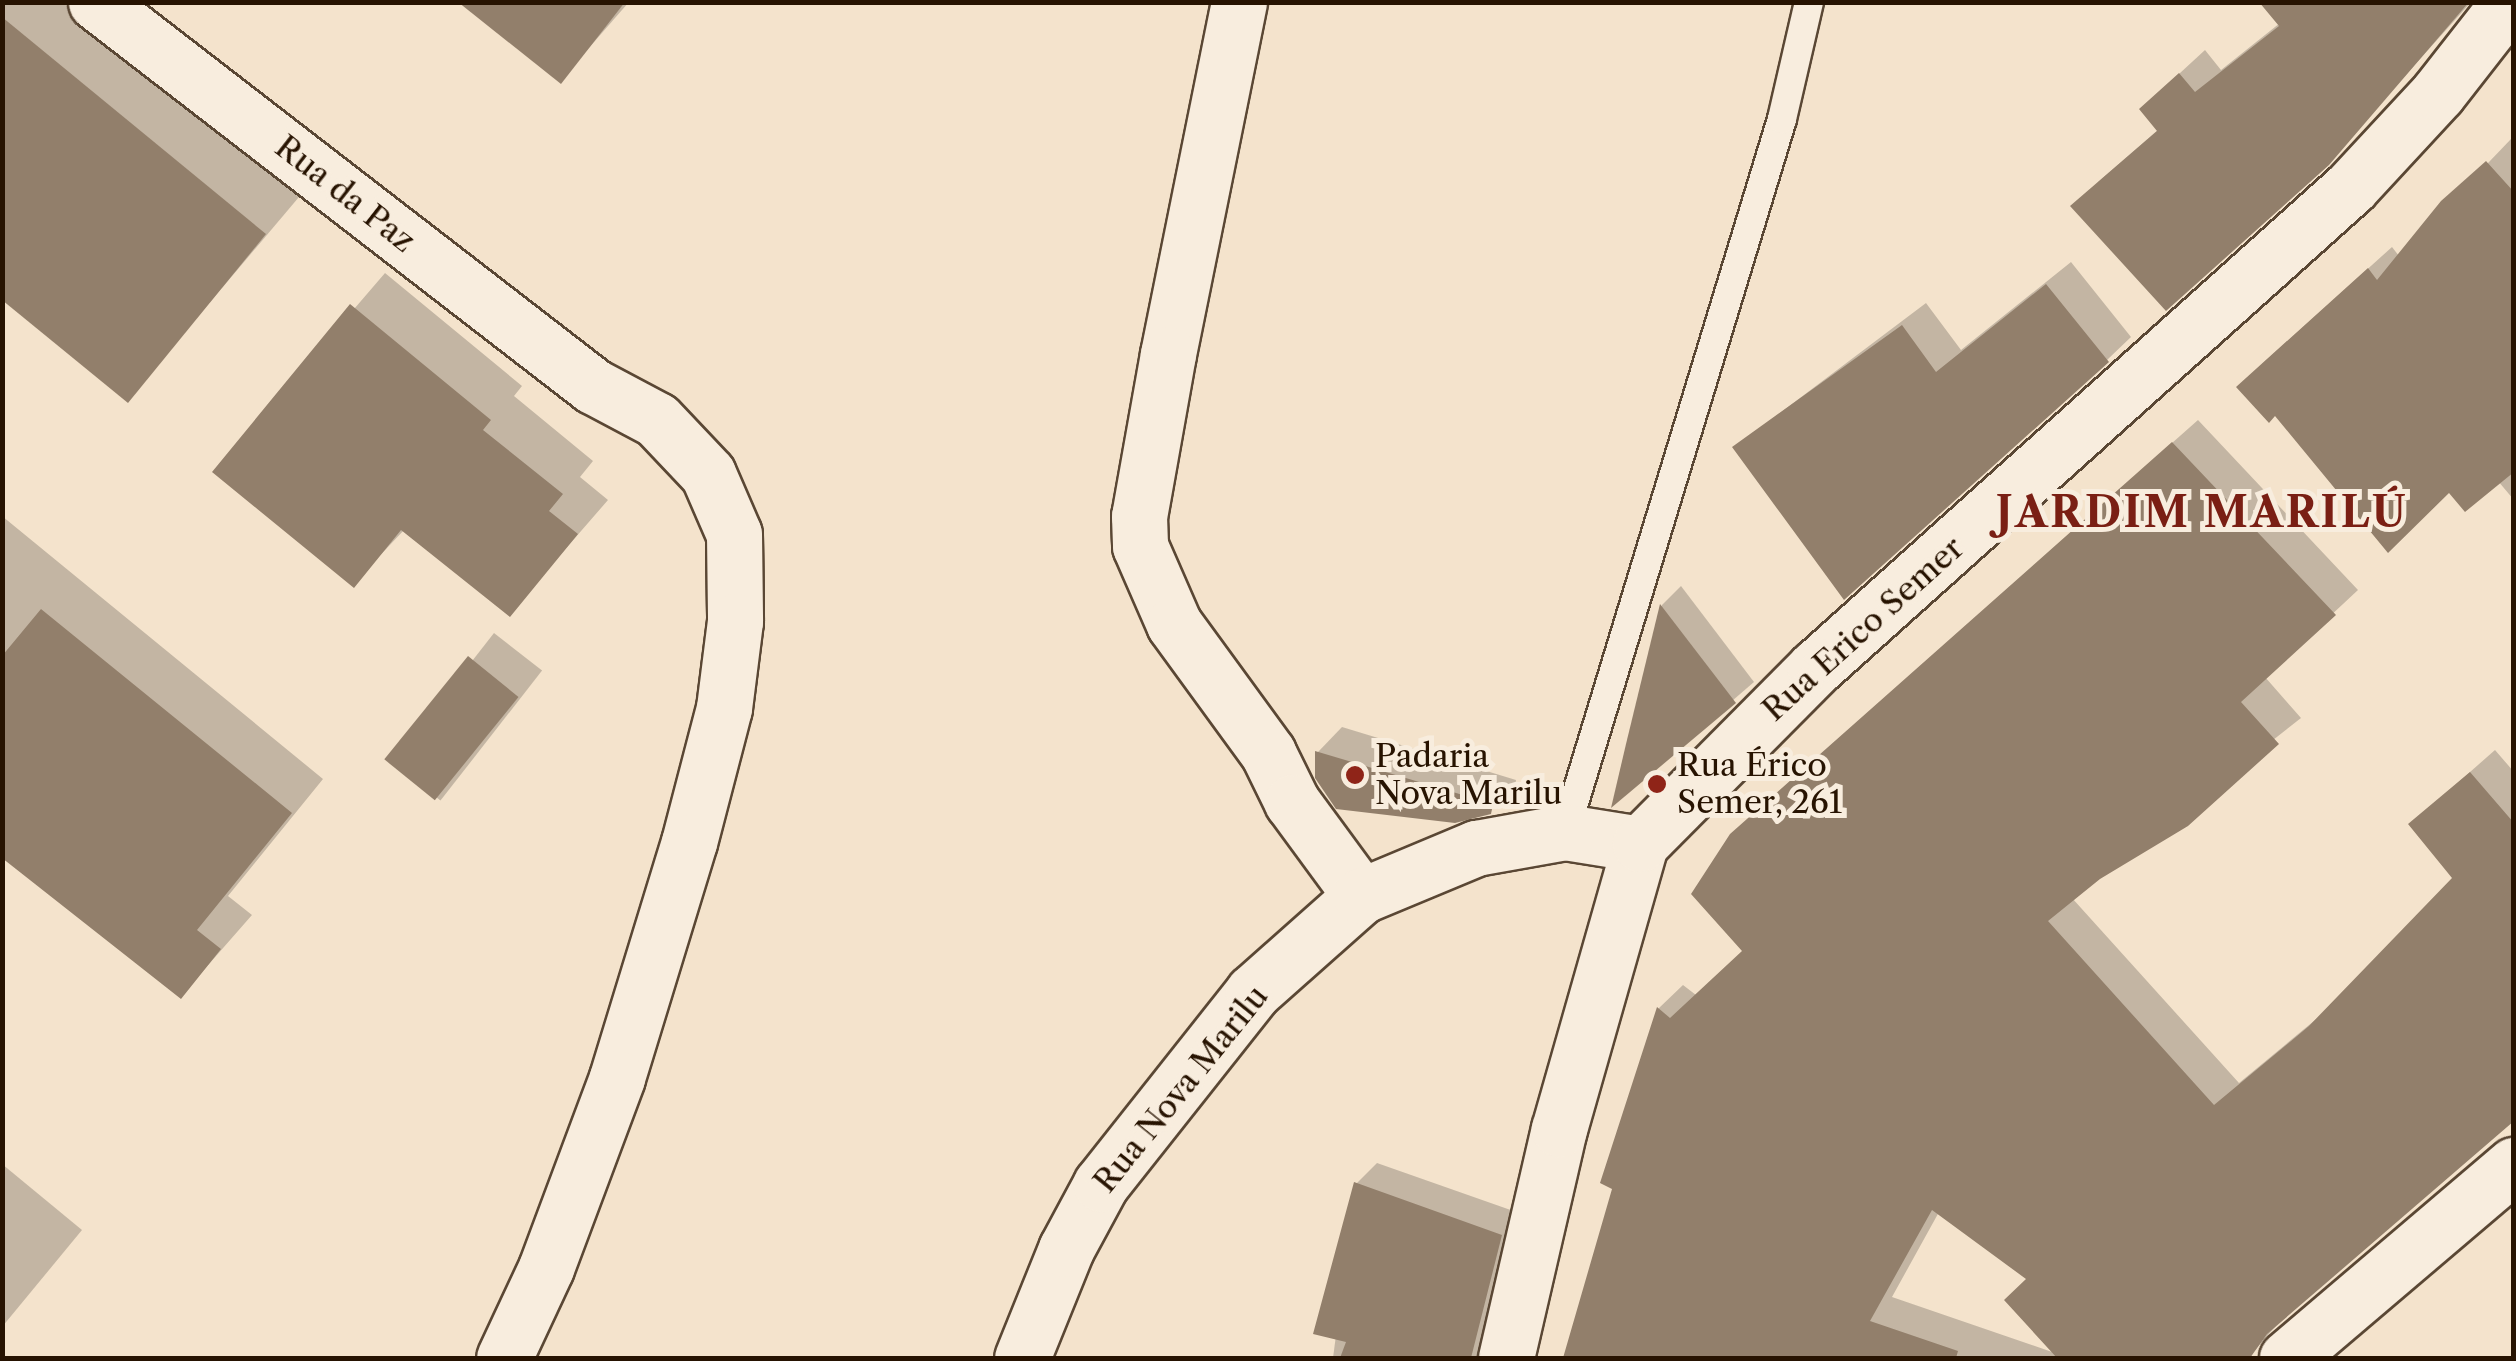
<!DOCTYPE html>
<meta charset="utf-8">
<style>
body{margin:0}
#map{position:relative;width:2516px;height:1361px;overflow:hidden;background:#f4e3cc;font-family:"Libre Caslon Text",serif}
div>[style]{position:absolute}
.shadow>*{inset:0;background:#0003;transform-origin:0 0}
.building>*{inset:0;background:#927f6b;transform-origin:0 0}
.roads{filter:drop-shadow(2px 0 #5a4734) drop-shadow(-2px 0 #5a4734) drop-shadow(0 2px #5a4734) drop-shadow(0 -2px #5a4734)}
.service>*{height:28px;margin:-14px;padding:0 14px;transform-origin:14px;border-radius:14px;background:#f8edde}
.minor>*{height:55px;margin:-27.5px;padding:0 27.5px;transform-origin:27.5px;border-radius:27.5px;background:#f8edde}
.dots>*{width:28px;height:28px;translate:-50% -50%;box-sizing:border-box;border:5px solid #f8edde;border-radius:50%}
span{translate:-50% -50%;white-space:nowrap;text-align:center;line-height:1.15;-webkit-text-stroke:10px #f8edde;paint-order:stroke}
.street-label{font-size:32px;color:#271301}
.poi-label{font-size:32px;color:#271301}
.left{translate:0 -50%;text-align:left}
.district-label{font-size:42px;color:#7a1f14;font-weight:700;letter-spacing:2.5px}
.frame{position:absolute;inset:0;border:5px solid #271301;pointer-events:none}
</style>
<div id="map">
<div class="shadow">
<i style="clip-path:polygon(2px 2px,62px 2px,299px 197px,128px 399px,2px 296px)"></i>
<i style="clip-path:polygon(462px 2px,629px 2px,560px 81px)"></i>
<i style="clip-path:polygon(2291px 2px,2471px 2px,2327px 163px,2098px 182px,2159px 129px,2167px 85px,2205px 50px,2221px 70px,2280px 23px)"></i>
<i style="clip-path:polygon(2511px 139px,2514px 500px,2498px 481px,2449px 490px,2388px 549px,2337px 494px,2341px 490px,2262px 364px,2392px 247px,2399px 256px)"></i>
<i style="clip-path:polygon(2071px 262px,2131px 337px,2107px 360px,1735px 447px,1926px 303px,1961px 350px)"></i>
<i style="clip-path:polygon(385px 273px,522px 386px,514px 396px,593px 461px,580px 477px,608px 500px,509px 614px,405px 529px,353px 584px,215px 471px)"></i>
<i style="clip-path:polygon(evenodd,2198px 420px,2358px 590px,2265px 677px,2301px 718px,2072px 898px,2239px 1083px,2332px 1006px,2456px 878px,2411px 824px,2495px 750px,2514px 772px,2514px 1114px,2287px 1313px,2248px 1358px,1568px 1358px,1615px 1188px,1603px 1182px,1659px 1008px,1683px 985px,1696px 995px,1745px 950px,1759px 809px,2198px 420px,1939px 1212px,2030px 1279px,2055px 1353px,1892px 1297px,1939px 1212px)"></i>
<i style="clip-path:polygon(2px 516px,323px 779px,228px 896px,252px 915px,181px 996px,2px 851px)"></i>
<i style="clip-path:polygon(1681px 586px,1754px 682px,1616px 801px,1662px 605px)"></i>
<i style="left:494px;top:633px;width:61px;height:165px;rotate:38deg"></i>
<i style="clip-path:polygon(1342px 727px,1516px 780px,1515px 786px,1489px 811px,1318px 777px,1318px 752px)"></i>
<i style="clip-path:polygon(1377px 1163px,1522px 1214px,1481px 1358px,1333px 1358px,1356px 1184px)"></i>
<i style="clip-path:polygon(2px 1164px,82px 1230px,2px 1327px)"></i>
</div>
<div class="building">
<i style="clip-path:polygon(458px 2px,625px 2px,561px 84px)"></i>
<i style="clip-path:polygon(2259px 2px,2469px 2px,2329px 165px,2166px 311px,2070px 206px,2157px 131px,2139px 109px,2179px 73px,2195px 92px,2279px 26px)"></i>
<i style="clip-path:polygon(2px 17px,266px 234px,128px 403px,2px 300px)"></i>
<i style="clip-path:polygon(2486px 161px,2514px 192px,2514px 472px,2465px 512px,2449px 493px,2388px 553px,2275px 416px,2269px 423px,2236px 387px,2368px 268px,2377px 280px,2441px 201px)"></i>
<i style="clip-path:polygon(2046px 284px,2109px 362px,1844px 600px,1732px 447px,1902px 325px,1936px 372px)"></i>
<i style="clip-path:polygon(350px 304px,491px 420px,483px 430px,563px 494px,549px 511px,578px 534px,510px 617px,401px 530px,354px 588px,212px 472px)"></i>
<i style="clip-path:polygon(2172px 442px,2336px 615px,2241px 702px,2279px 744px,2188px 826px,2100px 879px,2048px 921px,2214px 1105px,2309px 1026px,2452px 878px,2408px 824px,2470px 772px,2514px 823px,2514px 1121px,2267px 1334px,2250px 1358px,2057px 1358px,2004px 1300px,2026px 1279px,1932px 1210px,1870px 1321px,1958px 1351px,1956px 1358px,1563px 1358px,1612px 1189px,1600px 1183px,1657px 1007px,1670px 1018px,1742px 951px,1691px 894px,1730px 834px)"></i>
<i style="clip-path:polygon(1660px 604px,1736px 703px,1611px 808px,1626px 744px)"></i>
<i style="clip-path:polygon(41px 609px,292px 813px,197px 930px,221px 949px,181px 999px,2px 858px,2px 656px)"></i>
<i style="left:468px;top:656px;width:65px;height:133px;rotate:39deg"></i>
<i style="clip-path:polygon(1315px 751px,1493px 804px,1491px 814px,1455px 823px,1336px 809px,1315px 778px)"></i>
<i style="clip-path:polygon(1354px 1182px,1502px 1235px,1471px 1358px,1340px 1358px,1346px 1342px,1313px 1334px)"></i>
</div>
<div class="roads">
<div class="service">
<i style="left:1565px;top:832px;width:745px;rotate:-73.07deg"></i>
<i style="left:1782px;top:119px;width:120px;rotate:-77deg"></i>
</div>
<div class="minor">
<i style="left:96px;top:2px;width:628px;rotate:37.69deg"></i>
<i style="left:593px;top:386px;width:72px;rotate:28deg"></i>
<i style="left:657px;top:420px;width:74px;rotate:46.6deg"></i>
<i style="left:708px;top:474px;width:65px;rotate:66.6deg"></i>
<i style="left:734px;top:534px;width:87px;rotate:89.3deg"></i>
<i style="left:735px;top:621px;width:88px;rotate:97.2deg"></i>
<i style="left:724px;top:708px;width:138px;rotate:104.6deg"></i>
<i style="left:689px;top:842px;width:247px;rotate:107deg"></i>
<i style="left:617px;top:1078px;width:203px;rotate:110.5deg"></i>
<i style="left:546px;top:1268px;width:99px;rotate:115deg"></i>
<i style="left:1239px;top:2px;width:359px;rotate:101.4deg"></i>
<i style="left:1168px;top:354px;width:165px;rotate:100.1deg"></i>
<i style="left:1139px;top:516px;width:30px;rotate:88deg"></i>
<i style="left:1140px;top:546px;width:85px;rotate:66.4deg"></i>
<i style="left:1174px;top:624px;width:160px;rotate:53.9deg"></i>
<i style="left:1268px;top:753px;width:55px;rotate:63.9deg"></i>
<i style="left:1292px;top:802px;width:117px;rotate:53.7deg"></i>
<i style="left:1022px;top:1358px;width:118px;rotate:-68deg"></i>
<i style="left:1066px;top:1249px;width:74px;rotate:-61.7deg"></i>
<i style="left:1101px;top:1184px;width:245px;rotate:-51.6deg"></i>
<i style="left:1253px;top:992px;width:144px;rotate:-41.6deg"></i>
<i style="left:1361px;top:896px;width:125px;rotate:-22.7deg"></i>
<i style="left:1476px;top:848px;width:90px;rotate:-10.2deg"></i>
<i style="left:1565px;top:832px;width:76px;rotate:9.1deg"></i>
<i style="left:1506px;top:1358px;width:235px;rotate:-77deg"></i>
<i style="left:1559px;top:1129px;width:296px;rotate:-74.1deg"></i>
<i style="left:1640px;top:844px;width:248px;rotate:-45.2deg"></i>
<i style="left:1815px;top:668px;width:720px;rotate:-41.9deg"></i>
<i style="left:2351px;top:187px;width:128px;rotate:-47.2deg"></i>
<i style="left:2438px;top:93px;width:115px;rotate:-52deg"></i>
<i style="left:2287px;top:1358px;width:298px;rotate:-40.4deg"></i>
</div>
</div>
<div class="dots">
<i style="left:1355px;top:775px;background:#8f2418"></i>
<i style="left:1657px;top:784px;background:#8f2418"></i>
</div>
<div class="street-label">
<span style="left:345px;top:194px;rotate:38deg">Rua da Paz</span>
<span style="left:1863px;top:629px;rotate:-42deg">Rua Erico Semer</span>
<span style="left:1181px;top:1089px;rotate:-51deg">Rua Nova Marilu</span>
</div>
<div class="poi-label">
<span class="left" style="left:1375px;top:775px">Padaria<br>Nova Marilu</span>
<span class="left" style="left:1677px;top:784px">Rua Érico<br>Semer, 261</span>
</div>
<div class="district-label">
<span style="left:2202px;top:512px">JARDIM MARILÚ</span>
</div>
<div class="frame"></div>
</div>
